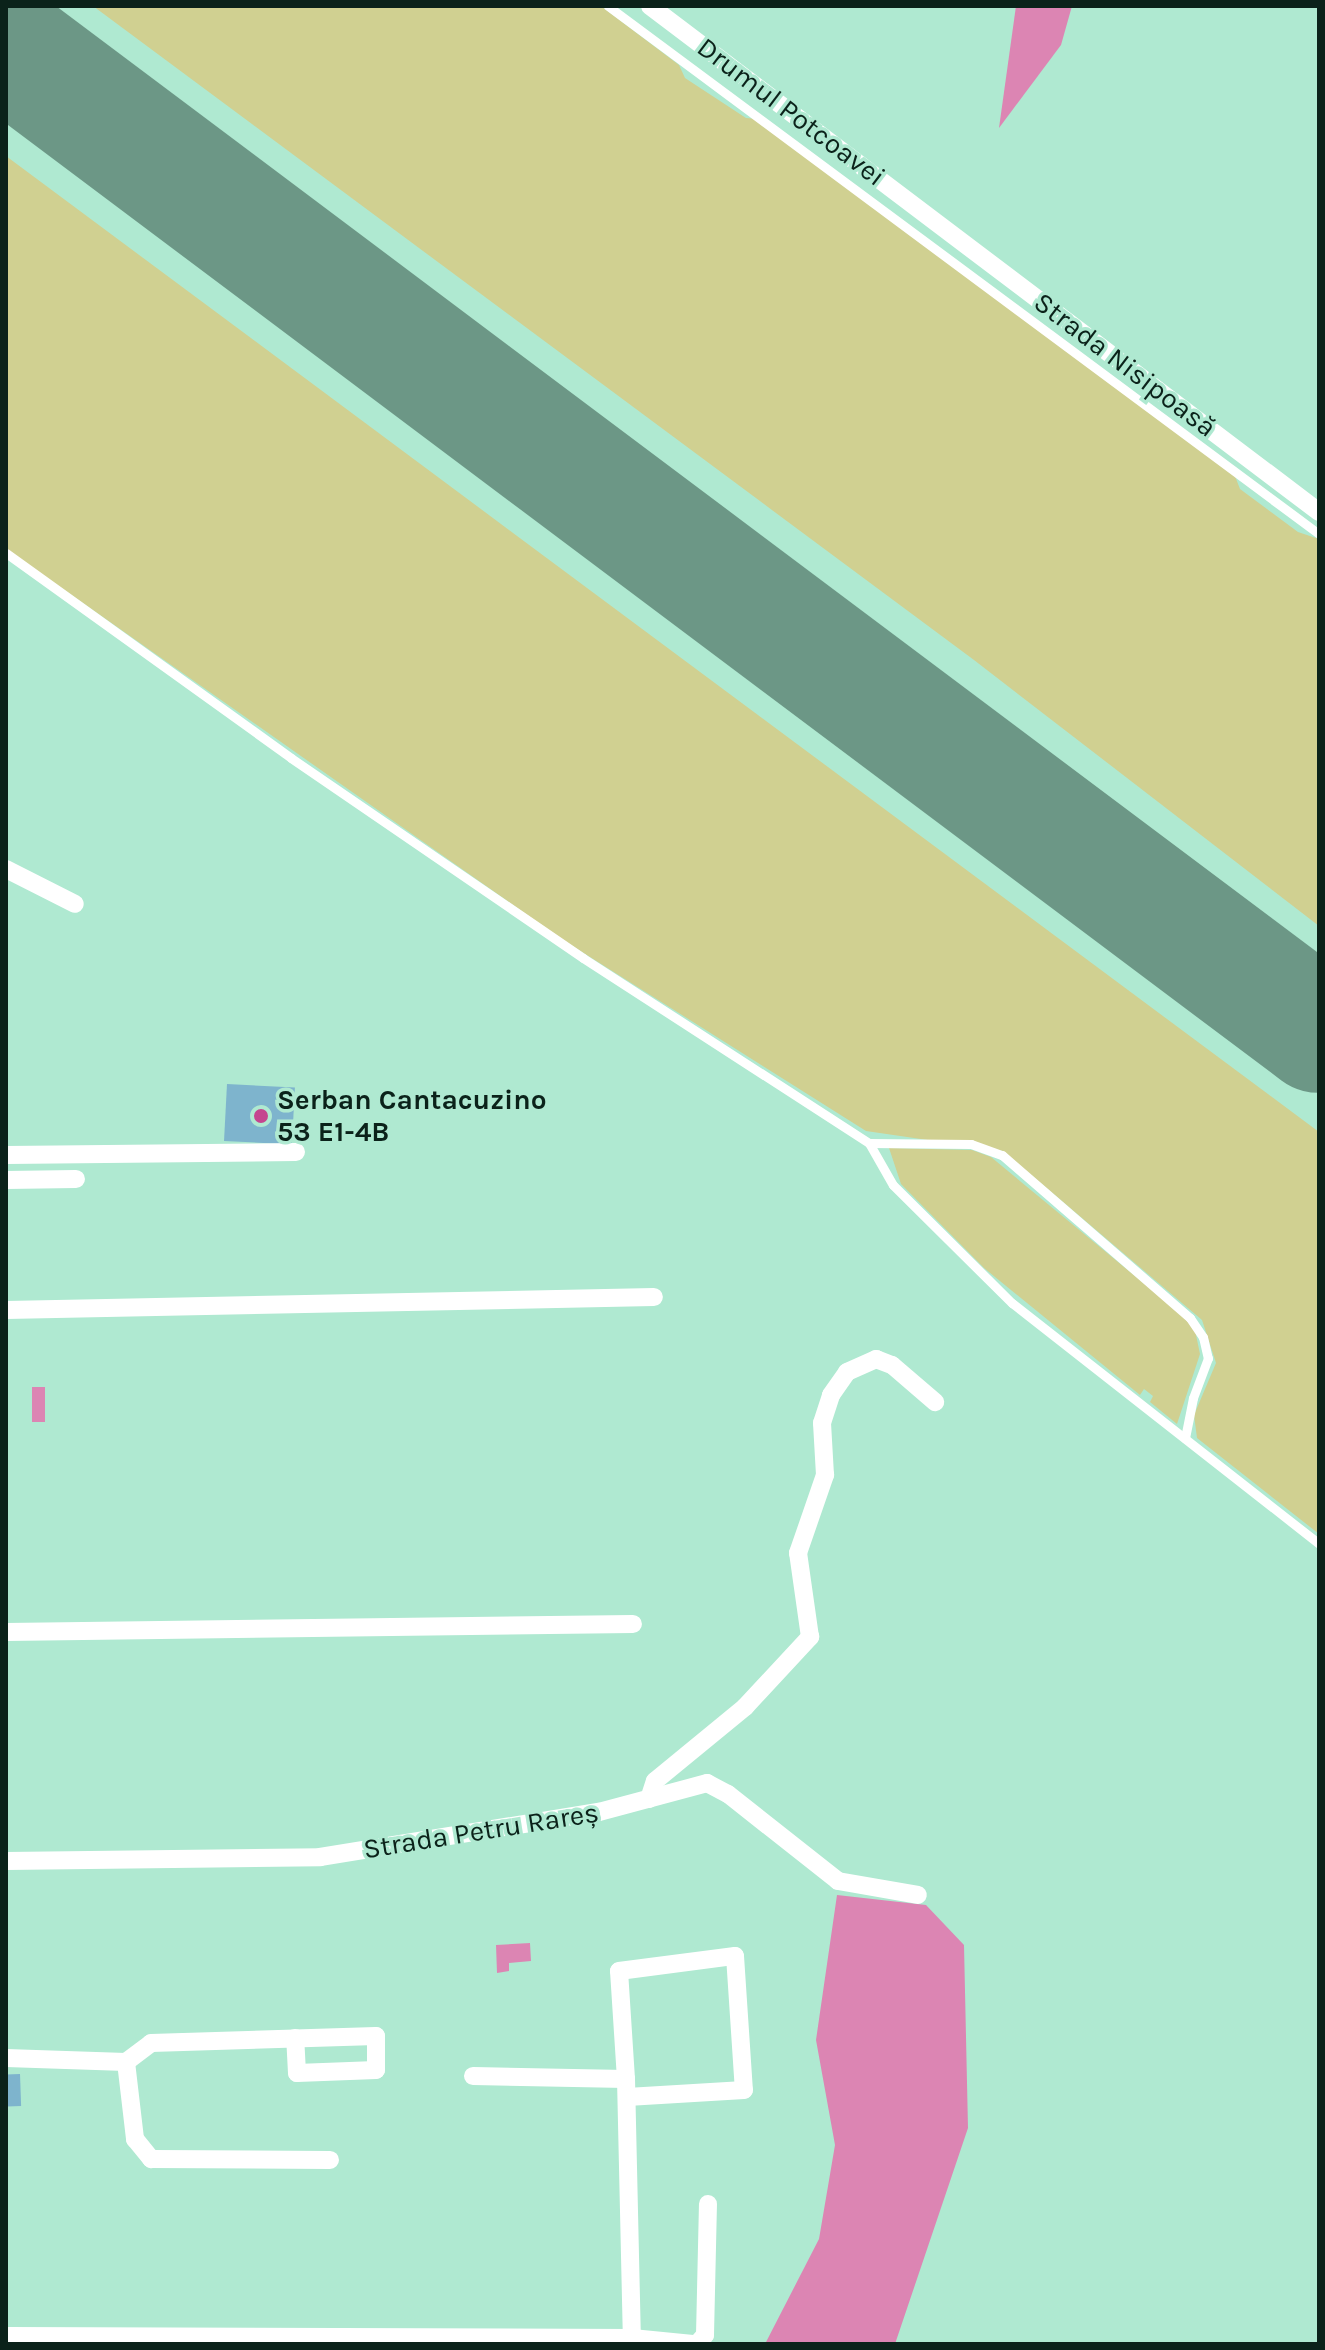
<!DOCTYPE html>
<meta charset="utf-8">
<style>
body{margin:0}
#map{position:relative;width:1325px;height:2350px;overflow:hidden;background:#afe9d1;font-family:Karla,sans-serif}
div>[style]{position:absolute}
.green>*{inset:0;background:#d0d091}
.water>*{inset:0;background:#dc85b3;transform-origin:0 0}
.runway>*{height:124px;margin:-62px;padding:0 62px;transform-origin:62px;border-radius:62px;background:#6c9786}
.building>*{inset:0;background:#7eb4cd;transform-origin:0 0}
.service>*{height:9px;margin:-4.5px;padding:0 4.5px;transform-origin:4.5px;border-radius:4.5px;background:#fff}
.minor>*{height:18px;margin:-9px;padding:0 9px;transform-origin:9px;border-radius:9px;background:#fff}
.dots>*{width:22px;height:22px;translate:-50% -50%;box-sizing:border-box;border:4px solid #afe9d1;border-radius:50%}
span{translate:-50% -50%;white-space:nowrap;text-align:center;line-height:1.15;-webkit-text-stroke:7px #afe9d1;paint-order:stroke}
.street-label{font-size:28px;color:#0b221a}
.poi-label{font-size:28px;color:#0b221a;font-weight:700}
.left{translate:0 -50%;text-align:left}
.frame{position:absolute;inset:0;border:8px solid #0b221a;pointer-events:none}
</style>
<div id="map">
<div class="green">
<i style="clip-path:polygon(93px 6px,601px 6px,679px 65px,685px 78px,746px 118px,758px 119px,1235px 476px,1240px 489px,1298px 532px,1319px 539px,1319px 926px,974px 660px)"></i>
<i style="clip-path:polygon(6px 156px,1319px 1132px,1319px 1534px,1197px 1438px,1194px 1415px,1216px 1363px,1202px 1320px,1003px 1151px,866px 1131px,563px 940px,6px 549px)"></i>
<i style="clip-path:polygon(889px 1148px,972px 1150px,991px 1157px,1181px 1314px,1195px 1330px,1200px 1354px,1177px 1424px,1150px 1402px,1153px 1396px,1144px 1389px,1140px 1395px,984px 1268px,901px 1184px)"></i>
</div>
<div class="water">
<i style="clip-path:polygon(1016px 6px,1072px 6px,1061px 45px,999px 128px)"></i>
<i style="left:32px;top:1387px;width:13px;height:35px"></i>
<i style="clip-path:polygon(837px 1895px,926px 1905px,964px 1945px,968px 2128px,895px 2344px,765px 2344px,819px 2239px,835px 2145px,816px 2040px)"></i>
<i style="clip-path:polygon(530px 1943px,531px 1961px,509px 1963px,509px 1971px,497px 1973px,496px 1945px)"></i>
</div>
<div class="runway">
<i style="left:6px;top:46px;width:1641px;rotate:36.88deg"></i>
</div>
<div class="building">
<i style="left:227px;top:1084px;width:68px;height:57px;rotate:3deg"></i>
<i style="left:20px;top:2074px;width:32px;height:14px;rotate:88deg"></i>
</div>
<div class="service">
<i style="left:608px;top:6px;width:886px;rotate:36.6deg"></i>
<i style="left:6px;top:553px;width:351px;rotate:35.7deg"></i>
<i style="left:291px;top:758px;width:354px;rotate:34.4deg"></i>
<i style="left:583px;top:958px;width:341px;rotate:32.9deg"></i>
<i style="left:869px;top:1143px;width:48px;rotate:60.3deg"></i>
<i style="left:893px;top:1185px;width:168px;rotate:44.8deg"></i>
<i style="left:1012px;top:1303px;width:390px;rotate:38.1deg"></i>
<i style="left:869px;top:1143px;width:102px;rotate:0.6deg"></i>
<i style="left:971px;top:1144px;width:33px;rotate:20deg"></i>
<i style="left:1002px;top:1155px;width:249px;rotate:40.9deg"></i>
<i style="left:1190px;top:1318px;width:23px;rotate:56deg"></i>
<i style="left:1203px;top:1337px;width:22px;rotate:77deg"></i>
<i style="left:1208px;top:1358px;width:43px;rotate:110.6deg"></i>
<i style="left:1193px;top:1398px;width:41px;rotate:101.3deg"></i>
</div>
<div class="minor">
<i style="left:650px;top:6px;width:839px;rotate:37.1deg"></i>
<i style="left:6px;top:869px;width:77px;rotate:26.9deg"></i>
<i style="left:6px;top:1155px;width:290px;rotate:-0.6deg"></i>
<i style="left:6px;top:1180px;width:70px;rotate:-0.8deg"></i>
<i style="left:6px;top:1310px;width:648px;rotate:-1.15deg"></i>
<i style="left:6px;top:1632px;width:627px;rotate:-0.73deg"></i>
<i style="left:649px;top:1799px;width:19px;rotate:-72deg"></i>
<i style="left:655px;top:1781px;width:117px;rotate:-39.4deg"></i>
<i style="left:745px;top:1707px;width:96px;rotate:-47.1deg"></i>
<i style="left:810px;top:1637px;width:85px;rotate:-98.1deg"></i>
<i style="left:798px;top:1553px;width:83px;rotate:-70.9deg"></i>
<i style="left:825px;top:1475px;width:52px;rotate:-93.3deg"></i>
<i style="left:822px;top:1423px;width:29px;rotate:-72deg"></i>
<i style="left:831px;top:1395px;width:28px;rotate:-55deg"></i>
<i style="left:847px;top:1372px;width:32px;rotate:-24deg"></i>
<i style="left:876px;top:1359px;width:17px;rotate:21deg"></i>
<i style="left:892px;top:1365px;width:57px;rotate:40.7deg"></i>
<i style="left:6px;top:1861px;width:314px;rotate:-0.7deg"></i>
<i style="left:320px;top:1857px;width:283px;rotate:-9.2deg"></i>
<i style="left:599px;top:1812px;width:112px;rotate:-15deg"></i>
<i style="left:707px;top:1783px;width:24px;rotate:28deg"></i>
<i style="left:728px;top:1794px;width:140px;rotate:38.3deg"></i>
<i style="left:838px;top:1881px;width:81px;rotate:9.9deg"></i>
<i style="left:6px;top:2058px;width:120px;rotate:1.9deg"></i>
<i style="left:126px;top:2062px;width:78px;rotate:83.3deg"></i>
<i style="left:135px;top:2139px;width:26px;rotate:51deg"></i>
<i style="left:151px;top:2159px;width:179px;rotate:0.3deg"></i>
<i style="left:126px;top:2062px;width:31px;rotate:-37deg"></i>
<i style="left:151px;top:2043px;width:225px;rotate:-1.8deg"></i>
<i style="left:376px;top:2036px;width:34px;rotate:90deg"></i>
<i style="left:376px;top:2070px;width:79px;rotate:177.8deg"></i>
<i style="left:297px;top:2073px;width:35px;rotate:-93deg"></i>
<i style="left:473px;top:2076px;width:153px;rotate:1.1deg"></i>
<i style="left:626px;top:2079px;width:259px;rotate:88.7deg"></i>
<i style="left:626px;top:2079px;width:108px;rotate:-93.7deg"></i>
<i style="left:619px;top:1971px;width:117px;rotate:-7.4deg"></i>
<i style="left:735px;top:1956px;width:134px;rotate:86.2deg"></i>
<i style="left:744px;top:2090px;width:117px;rotate:176.6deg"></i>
<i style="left:6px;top:2336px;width:626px;rotate:0.18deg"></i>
<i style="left:632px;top:2338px;width:61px;rotate:5.6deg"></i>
<i style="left:697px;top:2344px;width:12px;rotate:-48deg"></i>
<i style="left:705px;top:2335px;width:131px;rotate:-88.7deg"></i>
</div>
<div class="dots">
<i style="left:261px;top:1116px;background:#c5458f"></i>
</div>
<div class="street-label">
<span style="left:791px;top:112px;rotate:37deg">Drumul Potcoavei</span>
<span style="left:1125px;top:365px;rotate:37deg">Strada Nisipoasă</span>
<span style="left:481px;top:1831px;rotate:-9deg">Strada Petru Rareș</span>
</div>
<div class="poi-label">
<span class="left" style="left:277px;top:1116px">Serban Cantacuzino<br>53 E1-4B</span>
</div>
<div class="frame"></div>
</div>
